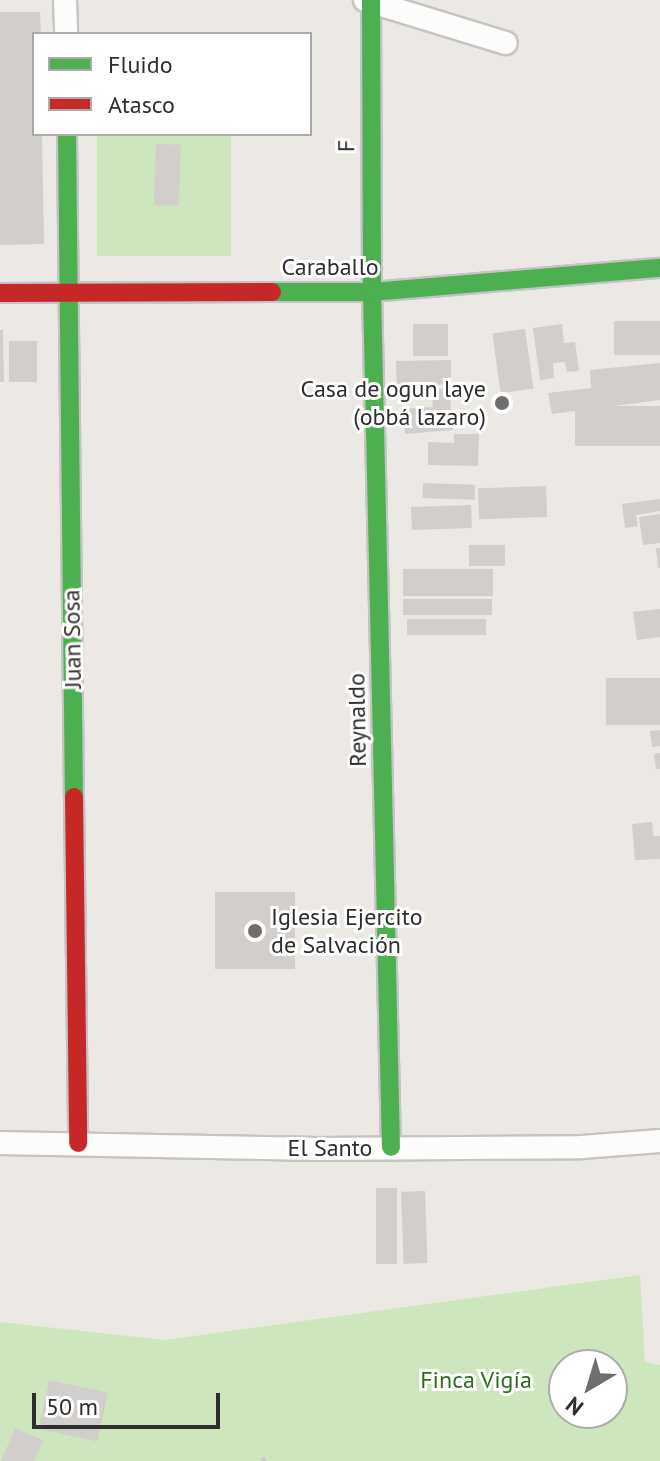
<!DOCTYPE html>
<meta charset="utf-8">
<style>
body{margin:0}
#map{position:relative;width:660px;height:1461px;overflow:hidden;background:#ece8e4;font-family:"PT Sans",sans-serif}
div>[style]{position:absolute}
.green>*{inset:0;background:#cee6be;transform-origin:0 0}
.building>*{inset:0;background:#d1cecb;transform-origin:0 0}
.path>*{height:5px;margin-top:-2.5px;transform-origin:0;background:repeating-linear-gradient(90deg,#c9c9c8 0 6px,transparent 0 10px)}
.roads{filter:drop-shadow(2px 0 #c5c4c5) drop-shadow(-2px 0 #c5c4c5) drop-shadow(0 2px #c5c4c5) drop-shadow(0 -2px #c5c4c5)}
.street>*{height:22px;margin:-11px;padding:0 11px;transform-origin:11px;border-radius:11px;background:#fcfcfb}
.fast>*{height:18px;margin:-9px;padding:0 9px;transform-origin:9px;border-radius:9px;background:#4caf50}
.jam>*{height:18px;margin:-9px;padding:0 9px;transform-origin:9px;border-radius:9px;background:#c62828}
.dots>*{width:22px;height:22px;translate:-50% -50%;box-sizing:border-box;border:4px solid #fff;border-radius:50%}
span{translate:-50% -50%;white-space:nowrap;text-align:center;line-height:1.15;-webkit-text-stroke:6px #fff;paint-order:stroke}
.street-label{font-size:24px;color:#2e2e2e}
.poi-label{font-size:24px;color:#2e2e2e}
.right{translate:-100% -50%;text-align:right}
.left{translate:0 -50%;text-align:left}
.park-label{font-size:24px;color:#2c6e1b}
.legend{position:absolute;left:32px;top:32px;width:280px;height:104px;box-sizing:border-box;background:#fff;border:2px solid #ababab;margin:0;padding:10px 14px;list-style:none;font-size:24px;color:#2e2e2e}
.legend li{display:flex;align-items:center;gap:16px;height:40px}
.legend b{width:40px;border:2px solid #ababab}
.north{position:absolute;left:548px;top:1349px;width:80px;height:80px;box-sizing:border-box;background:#fff;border:2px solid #ababab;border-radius:50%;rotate:218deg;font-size:22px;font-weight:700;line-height:32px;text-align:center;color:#2e2e2e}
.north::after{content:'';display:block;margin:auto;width:28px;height:36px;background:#706f6e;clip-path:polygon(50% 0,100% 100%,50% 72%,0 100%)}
.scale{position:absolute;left:32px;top:1393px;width:188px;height:36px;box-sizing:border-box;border:4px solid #2e2e2e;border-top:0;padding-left:10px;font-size:24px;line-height:28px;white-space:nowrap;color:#2e2e2e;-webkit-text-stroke:6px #fff;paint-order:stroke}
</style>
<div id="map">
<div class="green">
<i style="left:97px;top:134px;width:134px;height:122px"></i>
<i style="clip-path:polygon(evenodd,640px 1275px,645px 1362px,660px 1365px,660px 1461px,0 1461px,0 1322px,165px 1340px,640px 1275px,564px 1365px,612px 1365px,612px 1413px,564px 1413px,564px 1365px)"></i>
</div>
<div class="building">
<i style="clip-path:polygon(0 12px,40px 12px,41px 34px,34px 34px,34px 134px,42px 134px,44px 244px,0 245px)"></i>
<i style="left:156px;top:144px;width:25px;height:61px;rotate:2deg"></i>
<i style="left:660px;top:321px;width:34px;height:46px;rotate:90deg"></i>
<i style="left:448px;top:324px;width:32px;height:35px;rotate:90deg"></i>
<i style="clip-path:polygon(562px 324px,564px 343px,575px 342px,579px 371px,567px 372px,565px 362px,553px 363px,554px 378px,540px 380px,533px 328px)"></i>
<i style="left:525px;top:329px;width:60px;height:33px;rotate:82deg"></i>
<i style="clip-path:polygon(0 330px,3px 330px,4px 382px,0 382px)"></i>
<i style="left:9px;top:341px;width:28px;height:41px"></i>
<i style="clip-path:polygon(451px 360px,451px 384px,430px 385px,430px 396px,397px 396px,396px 361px)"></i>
<i style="clip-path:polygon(660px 363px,660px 400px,552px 414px,548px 393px,591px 388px,590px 370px)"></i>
<i style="clip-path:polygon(449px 388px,453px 430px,405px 434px,403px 409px,433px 407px,431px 390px)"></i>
<i style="left:660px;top:406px;width:40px;height:85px;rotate:90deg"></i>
<i style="clip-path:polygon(454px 434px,479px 434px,478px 466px,428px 465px,428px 442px,454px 443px)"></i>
<i style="left:423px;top:483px;width:52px;height:15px;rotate:2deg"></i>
<i style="left:546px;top:486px;width:31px;height:68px;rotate:88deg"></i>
<i style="clip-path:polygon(660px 499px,660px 511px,636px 515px,638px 526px,625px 528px,622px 504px)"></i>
<i style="left:471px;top:505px;width:23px;height:60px;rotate:88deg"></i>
<i style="clip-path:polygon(660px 514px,660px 543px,643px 545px,639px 517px)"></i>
<i style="left:469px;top:545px;width:36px;height:21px"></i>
<i style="clip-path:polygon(656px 548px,660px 548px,660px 568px,658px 568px)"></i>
<i style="left:403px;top:569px;width:90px;height:27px"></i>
<i style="left:403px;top:599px;width:89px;height:16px"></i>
<i style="clip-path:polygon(660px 609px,660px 637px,637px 640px,633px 612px)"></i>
<i style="left:407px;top:619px;width:79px;height:16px"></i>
<i style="left:660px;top:678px;width:47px;height:54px;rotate:90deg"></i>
<i style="clip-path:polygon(660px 730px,660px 746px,652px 747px,650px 731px)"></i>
<i style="clip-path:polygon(660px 753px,660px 769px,656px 769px,654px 754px)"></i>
<i style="clip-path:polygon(652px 822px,653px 836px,660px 836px,660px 859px,635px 860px,632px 824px)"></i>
<i style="left:295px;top:892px;width:77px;height:80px;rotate:90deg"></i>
<i style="left:376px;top:1188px;width:21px;height:76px"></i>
<i style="left:425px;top:1191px;width:72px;height:24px;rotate:88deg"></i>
<i style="left:49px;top:1380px;width:60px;height:50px;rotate:12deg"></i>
<i style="clip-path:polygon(15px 1428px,43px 1440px,34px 1461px,1px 1461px)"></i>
</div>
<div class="path">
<i style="left:263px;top:1457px;width:4px;rotate:76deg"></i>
</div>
<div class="roads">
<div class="street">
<i style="left:65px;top:0;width:34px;rotate:88deg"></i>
<i style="left:365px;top:0;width:147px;rotate:17deg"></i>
<i style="left:0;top:1143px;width:317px;rotate:1.1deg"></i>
<i style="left:317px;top:1149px;width:265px;rotate:-0.4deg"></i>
<i style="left:582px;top:1147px;width:78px;rotate:-4.4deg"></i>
</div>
<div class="fast">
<i style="left:371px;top:0;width:292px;rotate:89.8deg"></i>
<i style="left:372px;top:292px;width:855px;rotate:88.73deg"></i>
<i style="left:67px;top:134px;width:663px;rotate:89.4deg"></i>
<i style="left:272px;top:292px;width:100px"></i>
<i style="left:372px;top:292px;width:289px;rotate:-4.8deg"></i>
</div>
<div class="jam">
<i style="left:0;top:293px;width:272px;rotate:-0.2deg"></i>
<i style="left:74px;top:797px;width:346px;rotate:89.3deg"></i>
</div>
</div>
<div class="dots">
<i style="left:502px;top:403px;background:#706f6e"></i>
<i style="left:255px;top:931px;background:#706f6e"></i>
</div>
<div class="street-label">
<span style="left:346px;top:146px;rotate:-90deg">F</span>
<span style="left:330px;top:267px">Caraballo</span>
<span style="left:72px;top:639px;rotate:-91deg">Juan Sosa</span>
<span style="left:357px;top:720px;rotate:-91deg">Reynaldo</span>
<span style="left:330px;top:1148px">El Santo</span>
</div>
<div class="poi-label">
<span class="right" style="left:486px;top:403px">Casa de ogun laye<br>(obbá lazaro)</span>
<span class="left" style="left:271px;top:931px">Iglesia Ejercito<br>de Salvación</span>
</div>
<div class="park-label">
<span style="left:476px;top:1380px">Finca Vigía</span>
</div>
<ul class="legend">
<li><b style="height:10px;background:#4caf50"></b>Fluido</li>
<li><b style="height:10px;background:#c62828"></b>Atasco</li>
</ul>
<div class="north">N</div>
<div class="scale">50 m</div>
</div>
